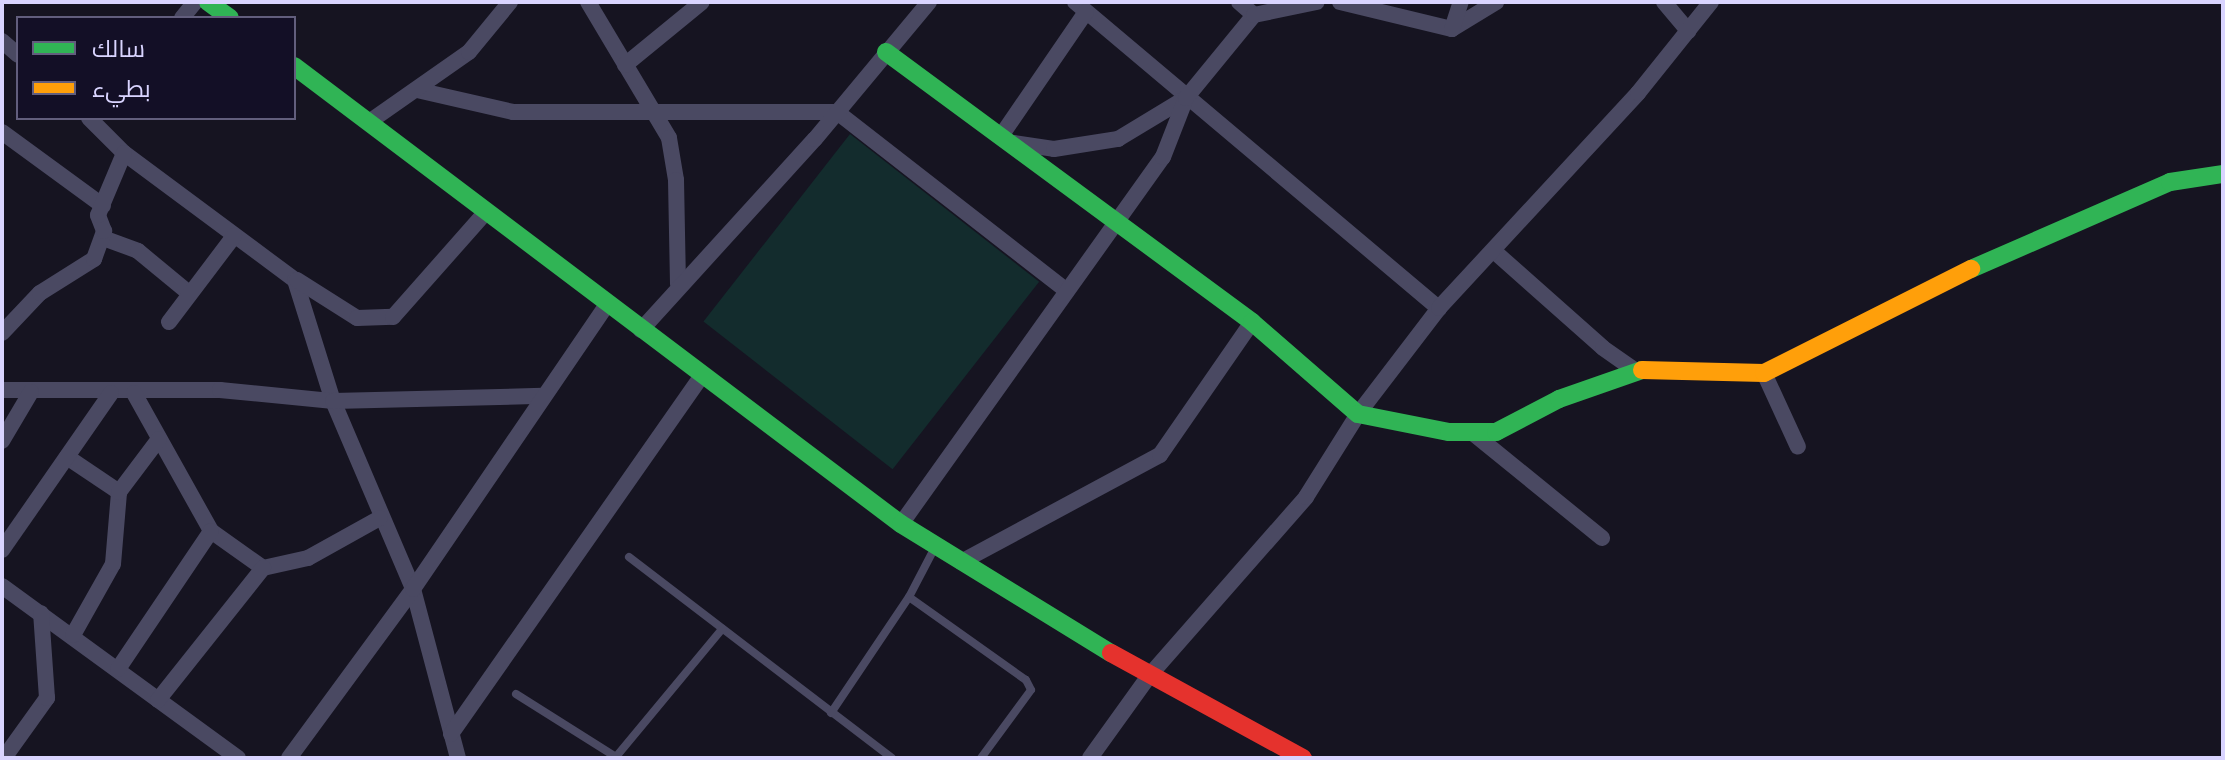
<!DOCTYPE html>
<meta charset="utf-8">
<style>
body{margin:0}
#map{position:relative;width:2225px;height:760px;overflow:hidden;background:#161421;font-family:"Exo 2",Cairo,sans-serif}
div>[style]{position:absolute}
.green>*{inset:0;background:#132c2d;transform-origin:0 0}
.lane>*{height:8px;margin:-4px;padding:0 4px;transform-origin:4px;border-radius:4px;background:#4a4962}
.street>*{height:16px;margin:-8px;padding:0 8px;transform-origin:8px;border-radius:8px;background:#4a4962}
.fast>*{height:18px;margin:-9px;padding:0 9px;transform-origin:9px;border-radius:9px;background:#30b455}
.slow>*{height:18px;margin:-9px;padding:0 9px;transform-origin:9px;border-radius:9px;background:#ff9f0a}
.jam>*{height:18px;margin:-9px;padding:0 9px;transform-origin:9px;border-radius:9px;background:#e5322d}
span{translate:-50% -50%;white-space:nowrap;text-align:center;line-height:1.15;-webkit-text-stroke:6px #130f26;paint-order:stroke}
.frame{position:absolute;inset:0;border:4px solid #d9d4ff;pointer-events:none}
.legend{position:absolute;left:16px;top:16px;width:280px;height:104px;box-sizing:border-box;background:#130f26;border:2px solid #625e7d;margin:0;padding:10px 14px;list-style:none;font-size:24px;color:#d9d4ff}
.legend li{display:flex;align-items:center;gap:16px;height:40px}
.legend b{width:40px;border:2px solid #625e7d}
</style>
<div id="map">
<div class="green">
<i style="left:850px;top:134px;width:240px;height:238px;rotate:38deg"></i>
</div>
<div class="lane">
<i style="left:629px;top:557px;width:331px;rotate:37.4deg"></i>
<i style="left:909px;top:597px;width:143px;rotate:35.4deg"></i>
<i style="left:1026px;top:680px;width:11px;rotate:63deg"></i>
<i style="left:1031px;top:690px;width:84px;rotate:126.3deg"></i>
<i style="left:516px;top:694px;width:118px;rotate:32.2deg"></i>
<i style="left:831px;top:713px;width:140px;rotate:-56.1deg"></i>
<i style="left:909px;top:597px;width:52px;rotate:-62.4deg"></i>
<i style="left:615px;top:758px;width:168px;rotate:-50.3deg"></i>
</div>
<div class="street">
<i style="left:588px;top:2px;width:158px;rotate:59.2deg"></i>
<i style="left:669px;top:138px;width:43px;rotate:80.5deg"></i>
<i style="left:676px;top:180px;width:104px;rotate:88.9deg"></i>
<i style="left:1075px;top:2px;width:476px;rotate:40.1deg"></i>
<i style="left:1239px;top:2px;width:20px;rotate:41deg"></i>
<i style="left:1340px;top:2px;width:115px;rotate:13.6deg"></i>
<i style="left:1452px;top:29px;width:52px;rotate:-31.5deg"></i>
<i style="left:1664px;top:2px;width:38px;rotate:50deg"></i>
<i style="left:182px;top:18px;width:21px;rotate:-51deg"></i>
<i style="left:1452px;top:29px;width:28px;rotate:-72deg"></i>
<i style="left:2px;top:41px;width:21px;rotate:41deg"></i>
<i style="left:625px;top:65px;width:99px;rotate:-39.3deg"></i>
<i style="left:417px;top:90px;width:98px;rotate:12.9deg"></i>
<i style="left:513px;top:112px;width:324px"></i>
<i style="left:837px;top:112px;width:291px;rotate:37.9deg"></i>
<i style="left:89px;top:118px;width:49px;rotate:45deg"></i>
<i style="left:124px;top:153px;width:213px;rotate:36.6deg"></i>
<i style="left:295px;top:280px;width:127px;rotate:72.6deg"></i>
<i style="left:333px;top:401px;width:204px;rotate:66.9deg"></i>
<i style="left:413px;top:589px;width:175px;rotate:75.1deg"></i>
<i style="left:369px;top:122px;width:122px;rotate:-35deg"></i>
<i style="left:469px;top:52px;width:65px;rotate:-50.6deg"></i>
<i style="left:2px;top:132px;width:125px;rotate:36.2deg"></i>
<i style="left:1001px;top:136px;width:150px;rotate:-55.6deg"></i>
<i style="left:1014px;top:143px;width:40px;rotate:8.5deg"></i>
<i style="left:1054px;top:149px;width:65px;rotate:-8.9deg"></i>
<i style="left:1118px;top:139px;width:79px;rotate:-31.1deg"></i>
<i style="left:103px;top:238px;width:37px;rotate:20deg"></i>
<i style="left:138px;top:251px;width:67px;rotate:39.6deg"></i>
<i style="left:1495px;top:252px;width:144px;rotate:41.6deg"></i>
<i style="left:1603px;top:348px;width:39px;rotate:35deg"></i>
<i style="left:297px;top:280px;width:71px;rotate:32.3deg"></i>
<i style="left:357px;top:318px;width:36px;rotate:-2deg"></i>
<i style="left:393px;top:317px;width:139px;rotate:-48.5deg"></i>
<i style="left:169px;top:322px;width:108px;rotate:-52.9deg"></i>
<i style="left:641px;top:330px;width:258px;rotate:-47.7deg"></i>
<i style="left:815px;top:139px;width:178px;rotate:-50.2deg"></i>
<i style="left:2px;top:333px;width:55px;rotate:-46.5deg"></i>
<i style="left:40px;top:293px;width:64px;rotate:-32.2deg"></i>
<i style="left:94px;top:259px;width:30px;rotate:-70deg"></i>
<i style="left:104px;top:231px;width:17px;rotate:-111deg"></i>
<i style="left:98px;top:215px;width:67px;rotate:-67.2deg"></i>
<i style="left:1764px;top:373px;width:81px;rotate:65.3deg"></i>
<i style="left:2px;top:390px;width:218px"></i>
<i style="left:220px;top:390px;width:114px;rotate:5.6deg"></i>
<i style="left:333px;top:401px;width:210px;rotate:-1.4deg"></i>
<i style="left:134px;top:393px;width:158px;rotate:60.8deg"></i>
<i style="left:211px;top:531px;width:64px;rotate:35.4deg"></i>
<i style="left:263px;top:568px;width:46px;rotate:-12.5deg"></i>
<i style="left:308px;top:558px;width:82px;rotate:-29.1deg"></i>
<i style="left:1474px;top:434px;width:165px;rotate:39.1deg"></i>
<i style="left:2px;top:441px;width:57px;rotate:-59.4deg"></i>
<i style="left:67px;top:457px;width:63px;rotate:33.9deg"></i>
<i style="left:901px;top:524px;width:451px;rotate:-54.5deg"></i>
<i style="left:1163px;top:157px;width:63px;rotate:-68.7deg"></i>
<i style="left:1186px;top:98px;width:107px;rotate:-50.7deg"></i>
<i style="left:1254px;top:15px;width:64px;rotate:-11.7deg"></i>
<i style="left:2px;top:550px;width:191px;rotate:-55.2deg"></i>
<i style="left:961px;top:562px;width:226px;rotate:-28.3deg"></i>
<i style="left:1160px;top:455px;width:162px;rotate:-55.3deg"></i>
<i style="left:2px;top:586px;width:292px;rotate:36.1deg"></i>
<i style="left:73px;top:635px;width:81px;rotate:-60.6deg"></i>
<i style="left:113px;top:564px;width:72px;rotate:-85.2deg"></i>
<i style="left:119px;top:492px;width:66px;rotate:-53deg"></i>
<i style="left:118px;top:669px;width:166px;rotate:-56deg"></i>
<i style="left:158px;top:700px;width:169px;rotate:-51.5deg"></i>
<i style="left:451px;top:734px;width:438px;rotate:-55deg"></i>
<i style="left:4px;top:758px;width:74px;rotate:-54.4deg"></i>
<i style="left:47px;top:698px;width:85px;rotate:-94deg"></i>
<i style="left:289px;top:758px;width:210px;rotate:-53.7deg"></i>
<i style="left:413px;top:589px;width:344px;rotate:-55.7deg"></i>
<i style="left:1090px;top:758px;width:101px;rotate:-54.3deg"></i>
<i style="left:1149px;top:676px;width:238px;rotate:-48.7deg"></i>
<i style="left:1306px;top:497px;width:98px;rotate:-57.9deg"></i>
<i style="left:1358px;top:414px;width:133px;rotate:-52.6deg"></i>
<i style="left:1439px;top:308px;width:293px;rotate:-47.2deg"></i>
<i style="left:1638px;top:93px;width:117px;rotate:-51.3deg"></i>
</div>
<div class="fast">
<i style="left:208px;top:2px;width:27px;rotate:36deg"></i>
<i style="left:886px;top:52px;width:455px;rotate:36.4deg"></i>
<i style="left:1252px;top:322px;width:140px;rotate:41deg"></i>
<i style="left:1358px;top:414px;width:93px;rotate:11.2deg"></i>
<i style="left:1449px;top:432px;width:47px"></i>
<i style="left:1496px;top:432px;width:71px;rotate:-27.6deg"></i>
<i style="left:1559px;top:399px;width:88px;rotate:-19.3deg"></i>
<i style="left:294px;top:66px;width:760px;rotate:37.04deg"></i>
<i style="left:901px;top:524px;width:246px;rotate:31.6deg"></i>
<i style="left:1971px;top:269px;width:217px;rotate:-23.6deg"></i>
<i style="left:2170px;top:182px;width:54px;rotate:-8.6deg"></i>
</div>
<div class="slow">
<i style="left:1642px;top:370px;width:122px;rotate:1.4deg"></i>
<i style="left:1764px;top:373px;width:232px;rotate:-26.7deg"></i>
</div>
<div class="jam">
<i style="left:1111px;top:653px;width:219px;rotate:28.7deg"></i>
</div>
<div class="frame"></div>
<ul class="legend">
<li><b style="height:10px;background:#30b455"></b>سالك</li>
<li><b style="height:10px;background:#ff9f0a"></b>بطيء</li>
</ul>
</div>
